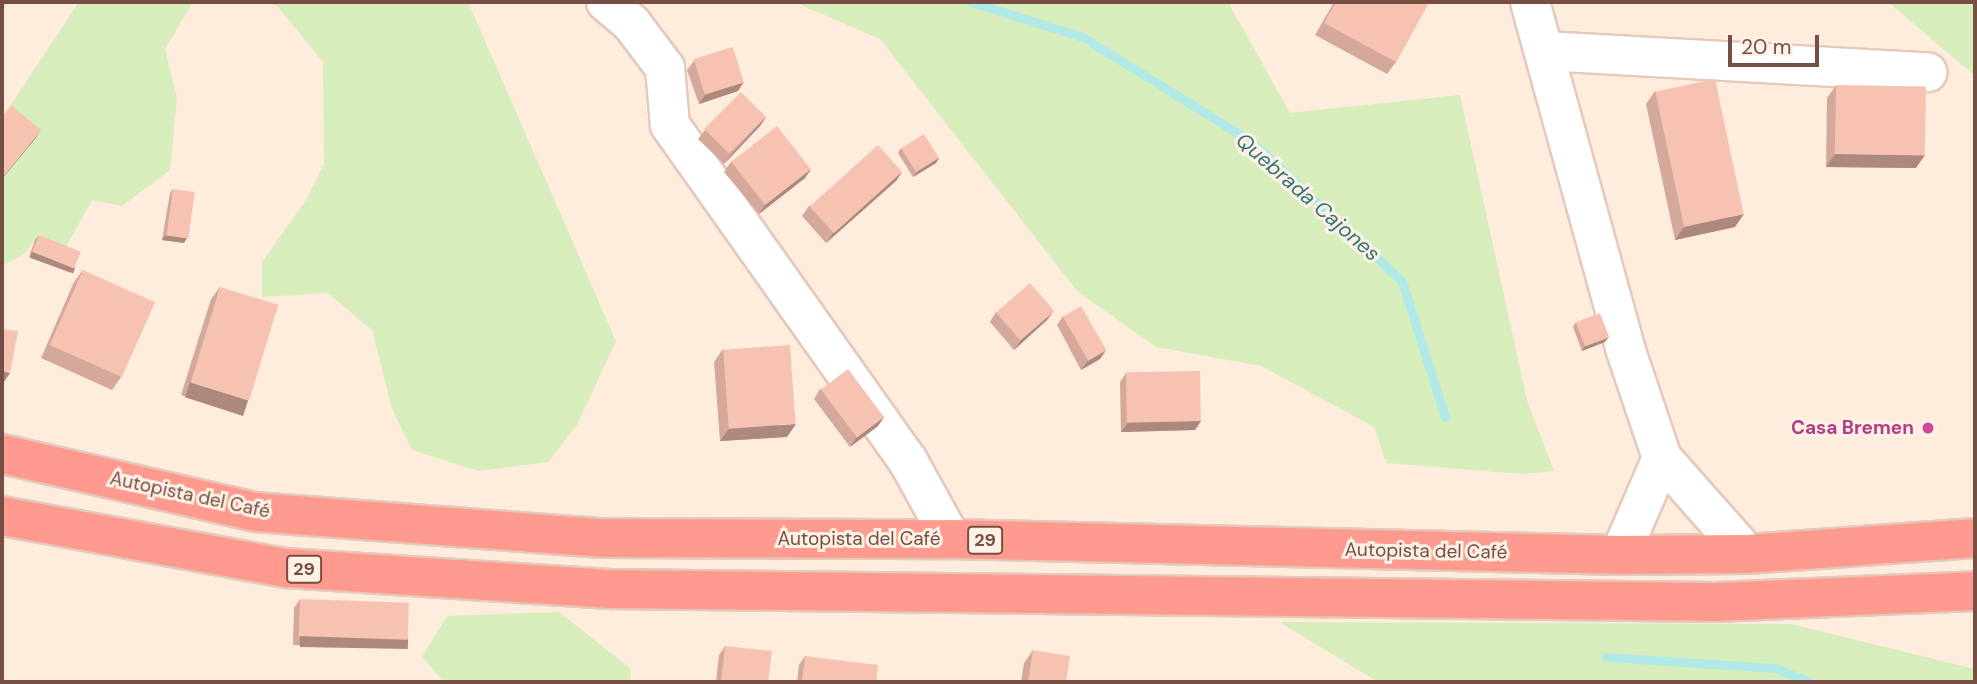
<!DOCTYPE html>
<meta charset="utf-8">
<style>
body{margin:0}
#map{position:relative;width:1977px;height:684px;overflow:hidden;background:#feeddd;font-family:"DM Sans",sans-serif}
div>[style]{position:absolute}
.green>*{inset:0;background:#d7edbb}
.stream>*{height:9px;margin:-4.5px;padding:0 4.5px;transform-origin:4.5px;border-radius:4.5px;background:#b1e9e9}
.roads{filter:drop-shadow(2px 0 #e5c9bc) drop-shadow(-2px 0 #e5c9bc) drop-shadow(0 2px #e5c9bc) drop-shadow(0 -2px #e5c9bc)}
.minor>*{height:38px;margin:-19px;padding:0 19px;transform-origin:19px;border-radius:19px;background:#fff}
.highway>*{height:38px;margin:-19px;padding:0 19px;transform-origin:19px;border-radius:19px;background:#ff9b8e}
.wall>*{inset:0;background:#d4a89a}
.shaded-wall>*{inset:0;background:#ac887d;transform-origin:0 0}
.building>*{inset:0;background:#f6c3b3;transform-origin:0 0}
.dots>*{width:19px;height:19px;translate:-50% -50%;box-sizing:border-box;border:4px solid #fff1e6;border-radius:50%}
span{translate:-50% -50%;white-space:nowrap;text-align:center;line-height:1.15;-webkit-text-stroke:6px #fff1e6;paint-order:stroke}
.shield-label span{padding:2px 5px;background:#fff1e6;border:2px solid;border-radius:5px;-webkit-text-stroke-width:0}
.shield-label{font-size:18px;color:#764e44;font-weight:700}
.hotel-label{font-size:19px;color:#b23c85;font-weight:700}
.right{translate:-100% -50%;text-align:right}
.street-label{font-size:19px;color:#764e44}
.water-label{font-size:21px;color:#347576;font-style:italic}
.frame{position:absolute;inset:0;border:4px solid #764e44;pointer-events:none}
.scale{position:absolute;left:1728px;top:35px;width:91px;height:32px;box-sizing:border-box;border:4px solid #764e44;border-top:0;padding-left:9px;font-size:21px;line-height:24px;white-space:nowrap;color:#764e44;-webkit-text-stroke:5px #fff1e6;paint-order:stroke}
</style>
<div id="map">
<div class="green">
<i style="clip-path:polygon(79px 2px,193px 2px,165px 49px,177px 98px,170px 170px,122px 206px,92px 200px,64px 251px,38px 237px,23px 255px,2px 266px,2px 179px,34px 139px,5px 114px)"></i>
<i style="clip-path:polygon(267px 2px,468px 2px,616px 341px,577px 425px,548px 462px,478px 471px,412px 450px,392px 409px,372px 330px,328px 293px,262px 297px,262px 262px,306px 200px,324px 164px,323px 62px,278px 7px)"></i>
<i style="clip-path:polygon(794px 2px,1228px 2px,1290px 113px,1460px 95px,1527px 400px,1554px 471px,1523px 474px,1386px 463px,1374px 427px,1261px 366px,1156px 347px,1077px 291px,880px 39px)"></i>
<i style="clip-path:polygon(1888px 2px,1975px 2px,1975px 76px)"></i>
<i style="clip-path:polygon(559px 612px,630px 668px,631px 682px,444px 682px,422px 657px,447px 616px)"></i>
<i style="clip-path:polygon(1279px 622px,1791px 624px,1975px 669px,1975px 682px,1378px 682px)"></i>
</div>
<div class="stream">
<i style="left:971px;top:2px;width:117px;rotate:17.4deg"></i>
<i style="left:1083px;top:37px;width:200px;rotate:31.9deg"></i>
<i style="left:1253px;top:143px;width:203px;rotate:42.8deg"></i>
<i style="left:1402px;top:281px;width:143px;rotate:72.5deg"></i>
<i style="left:1606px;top:657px;width:169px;rotate:3.7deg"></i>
<i style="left:1775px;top:668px;width:38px;rotate:22deg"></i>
</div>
<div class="roads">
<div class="minor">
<i style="left:606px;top:2px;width:34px;rotate:40deg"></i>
<i style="left:632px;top:24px;width:55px;rotate:53.1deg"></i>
<i style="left:665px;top:68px;width:57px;rotate:85deg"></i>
<i style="left:670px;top:125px;width:412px;rotate:54.7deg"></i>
<i style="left:908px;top:461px;width:89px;rotate:61.1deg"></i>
<i style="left:1530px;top:2px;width:359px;rotate:74.6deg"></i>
<i style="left:1625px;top:348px;width:116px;rotate:71.4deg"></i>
<i style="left:1662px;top:458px;width:128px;rotate:48.5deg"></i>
<i style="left:1546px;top:51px;width:382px;rotate:3.2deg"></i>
<i style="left:1620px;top:555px;width:106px;rotate:-66.6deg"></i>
</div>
<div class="highway">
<i style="left:2px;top:454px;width:260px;rotate:12.9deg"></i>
<i style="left:255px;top:512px;width:348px;rotate:4.3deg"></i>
<i style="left:602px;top:538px;width:349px;rotate:0.2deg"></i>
<i style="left:951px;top:539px;width:669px;rotate:1.37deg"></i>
<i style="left:1620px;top:555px;width:127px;rotate:-0.5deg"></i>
<i style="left:1747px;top:554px;width:229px;rotate:-4deg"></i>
<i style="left:2px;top:516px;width:289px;rotate:10.4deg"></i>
<i style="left:286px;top:568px;width:325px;rotate:3.7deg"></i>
<i style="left:610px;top:589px;width:1105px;rotate:0.67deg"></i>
<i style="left:1715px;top:602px;width:260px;rotate:-2.4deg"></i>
</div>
</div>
<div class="wall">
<i style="clip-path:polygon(1334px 2px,1429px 2px,1396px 62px,1387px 74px,1315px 35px)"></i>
<i style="clip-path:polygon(694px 61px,738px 91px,699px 104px,687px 70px)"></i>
<i style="clip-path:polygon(1836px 85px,1916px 168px,1826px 167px,1827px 98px)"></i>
<i style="clip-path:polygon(1655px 91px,1735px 227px,1675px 240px,1646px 104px)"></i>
<i style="clip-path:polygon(766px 117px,760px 126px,724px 164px,698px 139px,705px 130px)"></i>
<i style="clip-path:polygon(901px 148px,939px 158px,936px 163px,913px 177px,898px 153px)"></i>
<i style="clip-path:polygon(731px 162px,811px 169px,805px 178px,759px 214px,724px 172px)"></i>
<i style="clip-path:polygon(902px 172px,896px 181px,826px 243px,802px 216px,809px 206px)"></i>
<i style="clip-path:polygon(173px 189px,184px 243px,162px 240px,170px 193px)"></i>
<i style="clip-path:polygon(39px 235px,71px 273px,29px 257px,35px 240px)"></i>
<i style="clip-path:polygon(83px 270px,121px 377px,112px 390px,41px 358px,74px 282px)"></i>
<i style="clip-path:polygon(220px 287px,248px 401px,239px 414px,181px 395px,211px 299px)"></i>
<i style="clip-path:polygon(996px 312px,1047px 320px,1014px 350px,990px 322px)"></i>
<i style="clip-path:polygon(1063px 316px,1106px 350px,1100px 359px,1081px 370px,1057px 325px)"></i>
<i style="clip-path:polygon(1576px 322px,1605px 342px,1582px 351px,1573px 327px)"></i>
<i style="clip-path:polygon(723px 349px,787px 437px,720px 441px,714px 362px)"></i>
<i style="clip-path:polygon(1126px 373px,1201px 421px,1195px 430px,1121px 432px,1120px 382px)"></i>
<i style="clip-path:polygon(820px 389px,884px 417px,878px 426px,850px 447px,814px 399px)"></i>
<i style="clip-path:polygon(300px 599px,402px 647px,293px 645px,294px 608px)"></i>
<i style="clip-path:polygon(725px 646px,768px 682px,716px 682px,719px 655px)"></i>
<i style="clip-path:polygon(1033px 650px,1066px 682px,1021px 682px,1024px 663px)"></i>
<i style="clip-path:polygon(805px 656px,876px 682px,797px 682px,799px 665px)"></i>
</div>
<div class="shaded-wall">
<i style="clip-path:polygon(744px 82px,738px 91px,699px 104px,705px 95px)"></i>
<i style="clip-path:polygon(766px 117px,760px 126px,724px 164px,731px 155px)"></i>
<i style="clip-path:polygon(41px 130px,35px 139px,2px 179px,2px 178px)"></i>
<i style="clip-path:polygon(1835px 154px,1925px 155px,1916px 168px,1826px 167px)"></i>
<i style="clip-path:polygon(939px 158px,936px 163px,913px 177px,917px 172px)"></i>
<i style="clip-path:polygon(811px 169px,805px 178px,759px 214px,765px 205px)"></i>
<i style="clip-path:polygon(902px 172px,896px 181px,826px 243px,833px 233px)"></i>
<i style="clip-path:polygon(1744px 214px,1735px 227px,1675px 240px,1684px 227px)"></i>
<i style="clip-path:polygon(166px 235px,187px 238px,184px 243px,162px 240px)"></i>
<i style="left:32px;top:252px;width:46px;height:6px;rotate:20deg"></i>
<i style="clip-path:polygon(1054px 311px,1047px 320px,1014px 350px,1021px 340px)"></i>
<i style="clip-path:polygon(1609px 337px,1605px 342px,1582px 351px,1585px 346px)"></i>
<i style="clip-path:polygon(1106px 350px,1100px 359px,1081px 370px,1088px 361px)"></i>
<i style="clip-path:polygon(2px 371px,10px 373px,4px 382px,2px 382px)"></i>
<i style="left:190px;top:382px;width:61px;height:16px;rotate:18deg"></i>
<i style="clip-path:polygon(884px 417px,878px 426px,850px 447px,856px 438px)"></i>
<i style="clip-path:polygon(1201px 421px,1195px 430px,1121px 432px,1128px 423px)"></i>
<i style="clip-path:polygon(796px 424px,787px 437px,720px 441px,729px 429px)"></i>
<i style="left:300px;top:636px;width:108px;height:11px;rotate:1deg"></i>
</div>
<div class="building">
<i style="clip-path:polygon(2px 2px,7px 2px,2px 11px)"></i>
<i style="clip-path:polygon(1336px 2px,1429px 2px,1396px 62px,1324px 23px)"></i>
<i style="left:733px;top:47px;width:37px;height:41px;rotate:73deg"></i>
<i style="left:1715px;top:79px;width:138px;height:61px;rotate:78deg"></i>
<i style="left:1836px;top:85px;width:90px;height:69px;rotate:1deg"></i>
<i style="left:741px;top:92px;width:35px;height:52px;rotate:45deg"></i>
<i style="clip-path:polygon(11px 105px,41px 130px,2px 178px,2px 117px)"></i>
<i style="left:777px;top:126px;width:55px;height:58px;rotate:52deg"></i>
<i style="left:924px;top:134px;width:28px;height:27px;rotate:58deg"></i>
<i style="left:878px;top:145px;width:36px;height:92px;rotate:48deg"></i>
<i style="left:173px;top:189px;width:22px;height:47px;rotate:8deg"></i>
<i style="left:39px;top:235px;width:45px;height:18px;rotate:22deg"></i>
<i style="left:83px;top:270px;width:79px;height:82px;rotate:24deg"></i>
<i style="left:1030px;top:283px;width:37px;height:45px;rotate:49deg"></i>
<i style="left:220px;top:287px;width:61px;height:100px;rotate:17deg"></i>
<i style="left:1081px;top:306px;width:51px;height:21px;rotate:60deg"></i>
<i style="left:1600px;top:313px;width:26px;height:26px;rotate:69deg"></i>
<i style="clip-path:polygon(2px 329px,18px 331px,10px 373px,2px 371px)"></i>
<i style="left:790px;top:345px;width:79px;height:67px;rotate:86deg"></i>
<i style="left:848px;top:369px;width:60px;height:34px;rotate:53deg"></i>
<i style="left:1200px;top:371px;width:50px;height:74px;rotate:89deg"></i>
<i style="left:300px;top:599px;width:109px;height:37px;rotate:2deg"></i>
<i style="clip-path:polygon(725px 646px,772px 651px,768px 682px,721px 682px)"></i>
<i style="clip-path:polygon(1033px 650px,1070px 656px,1066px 682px,1028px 682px)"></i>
<i style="clip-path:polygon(805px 656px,878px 665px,876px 682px,802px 682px)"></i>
</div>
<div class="dots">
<i style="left:1928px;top:428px;background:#d1479c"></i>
</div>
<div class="shield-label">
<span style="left:985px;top:540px">29</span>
<span style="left:304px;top:569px">29</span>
</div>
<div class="hotel-label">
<span class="right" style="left:1914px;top:428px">Casa Bremen</span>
</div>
<div class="street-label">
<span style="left:190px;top:495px;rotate:12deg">Autopista del Café</span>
<span style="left:859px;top:539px">Autopista del Café</span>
<span style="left:1426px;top:551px;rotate:1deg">Autopista del Café</span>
</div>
<div class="water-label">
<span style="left:1308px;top:197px;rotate:41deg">Quebrada Cajones</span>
</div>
<div class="frame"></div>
<div class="scale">20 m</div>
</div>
